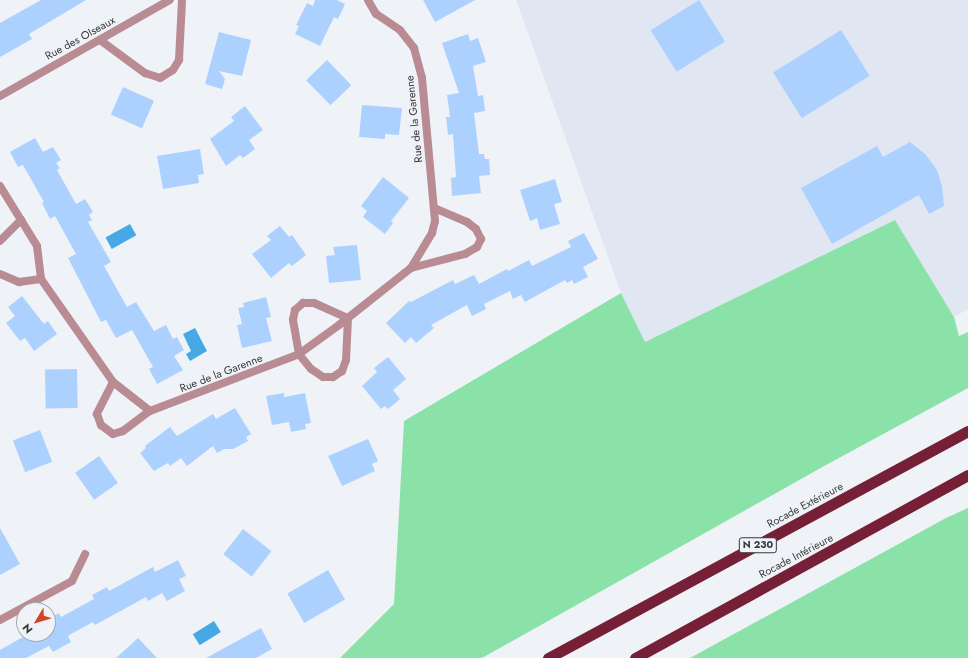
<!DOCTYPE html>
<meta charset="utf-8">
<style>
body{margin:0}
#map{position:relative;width:968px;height:658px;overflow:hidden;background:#eff3f8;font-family:Jost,sans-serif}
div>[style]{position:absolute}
.built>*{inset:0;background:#e0e7f2}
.green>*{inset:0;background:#8be2a8}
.water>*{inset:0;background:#47a9e3;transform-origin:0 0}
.building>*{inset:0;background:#add1ff;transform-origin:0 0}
.minor>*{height:8px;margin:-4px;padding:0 4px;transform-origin:4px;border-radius:4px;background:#b98b92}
.trunk>*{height:11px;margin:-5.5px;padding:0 5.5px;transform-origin:5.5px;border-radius:5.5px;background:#762038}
span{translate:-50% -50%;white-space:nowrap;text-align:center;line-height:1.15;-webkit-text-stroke:3px #eff3f8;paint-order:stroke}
.shield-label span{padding:1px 3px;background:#eff3f8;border:1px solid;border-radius:3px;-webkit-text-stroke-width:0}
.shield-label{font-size:10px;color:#363739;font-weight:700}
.street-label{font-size:11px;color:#363739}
.north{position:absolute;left:16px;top:602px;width:40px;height:40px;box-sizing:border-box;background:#eff3f8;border:1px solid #a5a8ac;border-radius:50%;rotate:232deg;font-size:11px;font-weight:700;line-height:16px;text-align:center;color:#363739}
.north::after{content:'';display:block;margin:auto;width:14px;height:18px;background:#d04626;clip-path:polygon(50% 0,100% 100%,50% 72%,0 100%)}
</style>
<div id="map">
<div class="built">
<i style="clip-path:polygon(516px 0,968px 0,968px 309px,954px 317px,895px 220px,645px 342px,621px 293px)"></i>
</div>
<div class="green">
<i style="clip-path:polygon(895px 220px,954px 317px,959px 336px,968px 332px,968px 388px,826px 465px,482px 658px,340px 658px,394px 604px,404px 421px,621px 293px,645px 342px)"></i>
<i style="clip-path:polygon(968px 508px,968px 658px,690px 658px,946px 518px)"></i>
</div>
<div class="water">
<i style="left:130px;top:224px;width:13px;height:28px;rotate:61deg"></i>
<i style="clip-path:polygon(195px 328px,207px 351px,190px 361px,186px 354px,191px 351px,183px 334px)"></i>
<i style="left:214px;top:621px;width:13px;height:25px;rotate:58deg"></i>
</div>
<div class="building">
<i style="clip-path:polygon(41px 0,86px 0,29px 34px,32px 39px,0 57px,0 23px)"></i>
<i style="clip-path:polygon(315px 0,337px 0,345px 4px,338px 19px,334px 17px,320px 46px,295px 34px,299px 26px,296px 25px,307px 3px,313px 6px)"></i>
<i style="clip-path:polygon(423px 0,475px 0,435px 22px)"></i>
<i style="left:699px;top:0;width:49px;height:57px;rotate:58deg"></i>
<i style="left:841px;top:30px;width:54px;height:80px;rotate:58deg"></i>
<i style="clip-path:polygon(219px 32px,251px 40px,242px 76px,219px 71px,225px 79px,222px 89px,205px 84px)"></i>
<i style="clip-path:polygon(468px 34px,470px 41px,478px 38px,486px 62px,473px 66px,478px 96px,483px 95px,485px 111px,474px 113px,479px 154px,484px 154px,485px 159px,489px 159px,490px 175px,479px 176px,481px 193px,452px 196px,451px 178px,456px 177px,453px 134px,448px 135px,446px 117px,450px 117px,447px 95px,459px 93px,442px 43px)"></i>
<i style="left:327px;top:60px;width:35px;height:29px;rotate:46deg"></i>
<i style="left:123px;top:87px;width:34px;height:30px;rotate:24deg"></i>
<i style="clip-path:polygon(362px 105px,402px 108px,399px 135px,385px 134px,385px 139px,359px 137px)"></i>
<i style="clip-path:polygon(245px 106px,263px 130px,249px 140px,255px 149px,243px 158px,240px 155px,226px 166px,210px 139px,234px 121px,231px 117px)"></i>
<i style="clip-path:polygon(35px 138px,43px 152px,53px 147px,61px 160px,56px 163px,60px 168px,57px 170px,76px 204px,85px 199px,93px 212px,89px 215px,92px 220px,88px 222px,111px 262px,104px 266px,127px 307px,136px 302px,154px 331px,166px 325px,173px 339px,177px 337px,184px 350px,174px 356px,183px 370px,157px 384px,149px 369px,153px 367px,132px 330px,116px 338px,106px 320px,101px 322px,68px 258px,76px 254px,55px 216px,50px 219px,42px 203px,44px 202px,23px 165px,18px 167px,10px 152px)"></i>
<i style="clip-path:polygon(910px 142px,925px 154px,937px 170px,942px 186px,944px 206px,929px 214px,919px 195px,832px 244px,801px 188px,877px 146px,883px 157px)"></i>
<i style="clip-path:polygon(200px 149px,204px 174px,198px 175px,199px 183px,163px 189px,157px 156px)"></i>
<i style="clip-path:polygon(383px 177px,409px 198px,391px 221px,393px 223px,385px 234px,363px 217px,367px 211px,361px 206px)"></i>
<i style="clip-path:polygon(555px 179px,562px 202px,554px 204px,560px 224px,540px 230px,537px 218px,530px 221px,520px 190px)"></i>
<i style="clip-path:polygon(280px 226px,289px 237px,292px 235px,306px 255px,292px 266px,289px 263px,271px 278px,252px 254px,271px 240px,267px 236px)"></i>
<i style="clip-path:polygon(584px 233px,598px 259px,583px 267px,588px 277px,574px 284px,572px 280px,567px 283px,565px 280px,525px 302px,521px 295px,513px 299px,510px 291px,484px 304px,486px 309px,472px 316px,467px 305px,431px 325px,434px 328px,416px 343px,411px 337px,405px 343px,386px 323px,409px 301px,411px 302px,453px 280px,455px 284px,474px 275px,479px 284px,507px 269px,508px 271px,529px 260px,532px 266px,571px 247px,568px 241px)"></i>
<i style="clip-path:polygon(357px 245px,361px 280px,329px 283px,326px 256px,335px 255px,333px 247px)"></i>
<i style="clip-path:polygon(22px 296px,44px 324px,48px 321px,57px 334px,34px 351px,25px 338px,20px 341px,6px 323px,15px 316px,8px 307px)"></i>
<i style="clip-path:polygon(266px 297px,271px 317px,266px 318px,272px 341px,242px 348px,237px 325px,242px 324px,238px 308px,244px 307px,243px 303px)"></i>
<i style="clip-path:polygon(388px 357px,406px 379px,393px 390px,400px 399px,388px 409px,385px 406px,381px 409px,362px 386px,377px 372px,374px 368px)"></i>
<i style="left:77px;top:369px;width:39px;height:32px;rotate:89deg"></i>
<i style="clip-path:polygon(284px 393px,284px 397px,305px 393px,311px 423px,305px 424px,306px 429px,291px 432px,289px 422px,272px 425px,266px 396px)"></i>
<i style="clip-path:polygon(235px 408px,251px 434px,246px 437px,248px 441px,233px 449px,224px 449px,217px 453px,213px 446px,187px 466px,181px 458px,170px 466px,168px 463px,154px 471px,140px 453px,146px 448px,145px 446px,170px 427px,177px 436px,213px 414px,216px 419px)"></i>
<i style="left:40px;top:430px;width:34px;height:29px;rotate:69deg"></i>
<i style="clip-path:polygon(368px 439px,378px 461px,372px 464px,375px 471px,342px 486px,328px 456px)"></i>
<i style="left:99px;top:456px;width:33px;height:29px;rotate:55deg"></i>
<i style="clip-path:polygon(0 528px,20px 564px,0 575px)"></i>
<i style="left:243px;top:529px;width:36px;height:32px;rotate:38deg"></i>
<i style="clip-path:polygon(178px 560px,186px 576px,179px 579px,185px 591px,167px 601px,162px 593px,148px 601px,146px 597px,95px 625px,93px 622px,71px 634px,68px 636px,71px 642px,53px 652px,49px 646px,26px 658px,0 658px,0 650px,28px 634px,48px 634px,48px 619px,59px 613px,61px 617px,94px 599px,92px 595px,107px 587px,109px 591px,153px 567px,155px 572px)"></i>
<i style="left:328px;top:570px;width:34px;height:47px;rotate:60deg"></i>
<i style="clip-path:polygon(261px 628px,272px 649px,256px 658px,206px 658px)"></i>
<i style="clip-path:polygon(138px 638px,157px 658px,116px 658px)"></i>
</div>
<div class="minor">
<i style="left:100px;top:40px;width:56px;rotate:36.3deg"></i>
<i style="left:145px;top:73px;width:16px;rotate:18deg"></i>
<i style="left:160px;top:78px;width:15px;rotate:-32deg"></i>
<i style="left:173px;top:70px;width:12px;rotate:-59deg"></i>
<i style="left:179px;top:60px;width:60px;rotate:-87.1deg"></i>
<i style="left:0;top:96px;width:195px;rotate:-29.5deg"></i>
<i style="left:0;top:186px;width:70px;rotate:58.3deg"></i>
<i style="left:37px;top:246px;width:33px;rotate:83deg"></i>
<i style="left:41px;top:279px;width:126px;rotate:55deg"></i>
<i style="left:113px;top:382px;width:47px;rotate:38.1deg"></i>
<i style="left:150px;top:411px;width:160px;rotate:-20.9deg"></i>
<i style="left:299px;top:354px;width:49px;rotate:-35.9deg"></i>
<i style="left:339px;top:325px;width:92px;rotate:-38.4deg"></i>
<i style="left:411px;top:268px;width:41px;rotate:-59deg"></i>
<i style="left:432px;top:233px;width:12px;rotate:-76deg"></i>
<i style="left:435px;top:221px;width:144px;rotate:-95.2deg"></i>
<i style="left:422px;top:78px;width:31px;rotate:-105deg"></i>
<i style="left:414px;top:48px;width:23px;rotate:-128deg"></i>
<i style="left:400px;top:30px;width:29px;rotate:-146deg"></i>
<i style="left:376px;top:14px;width:16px;rotate:-120deg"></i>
<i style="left:0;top:241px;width:30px;rotate:-45deg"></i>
<i style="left:411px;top:268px;width:56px;rotate:-14.5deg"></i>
<i style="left:465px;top:254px;width:14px;rotate:-30deg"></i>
<i style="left:477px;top:247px;width:9px;rotate:-63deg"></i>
<i style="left:481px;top:239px;width:11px;rotate:-117deg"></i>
<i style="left:476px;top:229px;width:11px;rotate:-142deg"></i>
<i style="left:467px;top:222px;width:36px;rotate:-157deg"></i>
<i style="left:0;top:274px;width:21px;rotate:23deg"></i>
<i style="left:19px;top:282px;width:22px;rotate:-8deg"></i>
<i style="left:303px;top:303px;width:11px"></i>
<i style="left:314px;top:303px;width:37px;rotate:24deg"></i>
<i style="left:348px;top:318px;width:42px;rotate:92.7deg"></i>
<i style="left:346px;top:360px;width:12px;rotate:110deg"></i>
<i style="left:342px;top:371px;width:11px;rotate:146deg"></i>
<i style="left:333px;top:377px;width:10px;rotate:180deg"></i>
<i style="left:323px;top:377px;width:14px;rotate:-146deg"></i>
<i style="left:311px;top:369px;width:19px;rotate:-129deg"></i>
<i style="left:299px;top:354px;width:35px;rotate:-100deg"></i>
<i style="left:293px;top:320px;width:10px;rotate:-79deg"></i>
<i style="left:295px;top:310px;width:11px;rotate:-41deg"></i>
<i style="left:113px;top:382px;width:36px;rotate:117deg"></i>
<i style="left:97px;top:414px;width:12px;rotate:70deg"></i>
<i style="left:101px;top:425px;width:15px;rotate:37deg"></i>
<i style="left:113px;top:434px;width:10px;rotate:-17deg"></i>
<i style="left:123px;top:431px;width:34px;rotate:-37deg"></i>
<i style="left:0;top:620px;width:82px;rotate:-28.4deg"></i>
<i style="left:72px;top:581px;width:30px;rotate:-64deg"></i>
</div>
<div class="trunk">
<i style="left:548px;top:658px;width:477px;rotate:-28.4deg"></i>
<i style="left:635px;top:658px;width:380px;rotate:-28.8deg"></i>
</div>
<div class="shield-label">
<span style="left:758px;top:545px">N 230</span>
</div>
<div class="street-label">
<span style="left:80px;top:38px;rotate:-29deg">Rue des OIseaux</span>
<span style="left:414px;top:119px;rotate:-96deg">Rue de la Garenne</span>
<span style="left:221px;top:373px;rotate:-21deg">Rue de la Garenne</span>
<span style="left:805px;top:505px;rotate:-28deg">Rocade Extérieure</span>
<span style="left:796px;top:556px;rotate:-28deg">Rocade Intérieure</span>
</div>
<div class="north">N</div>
</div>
